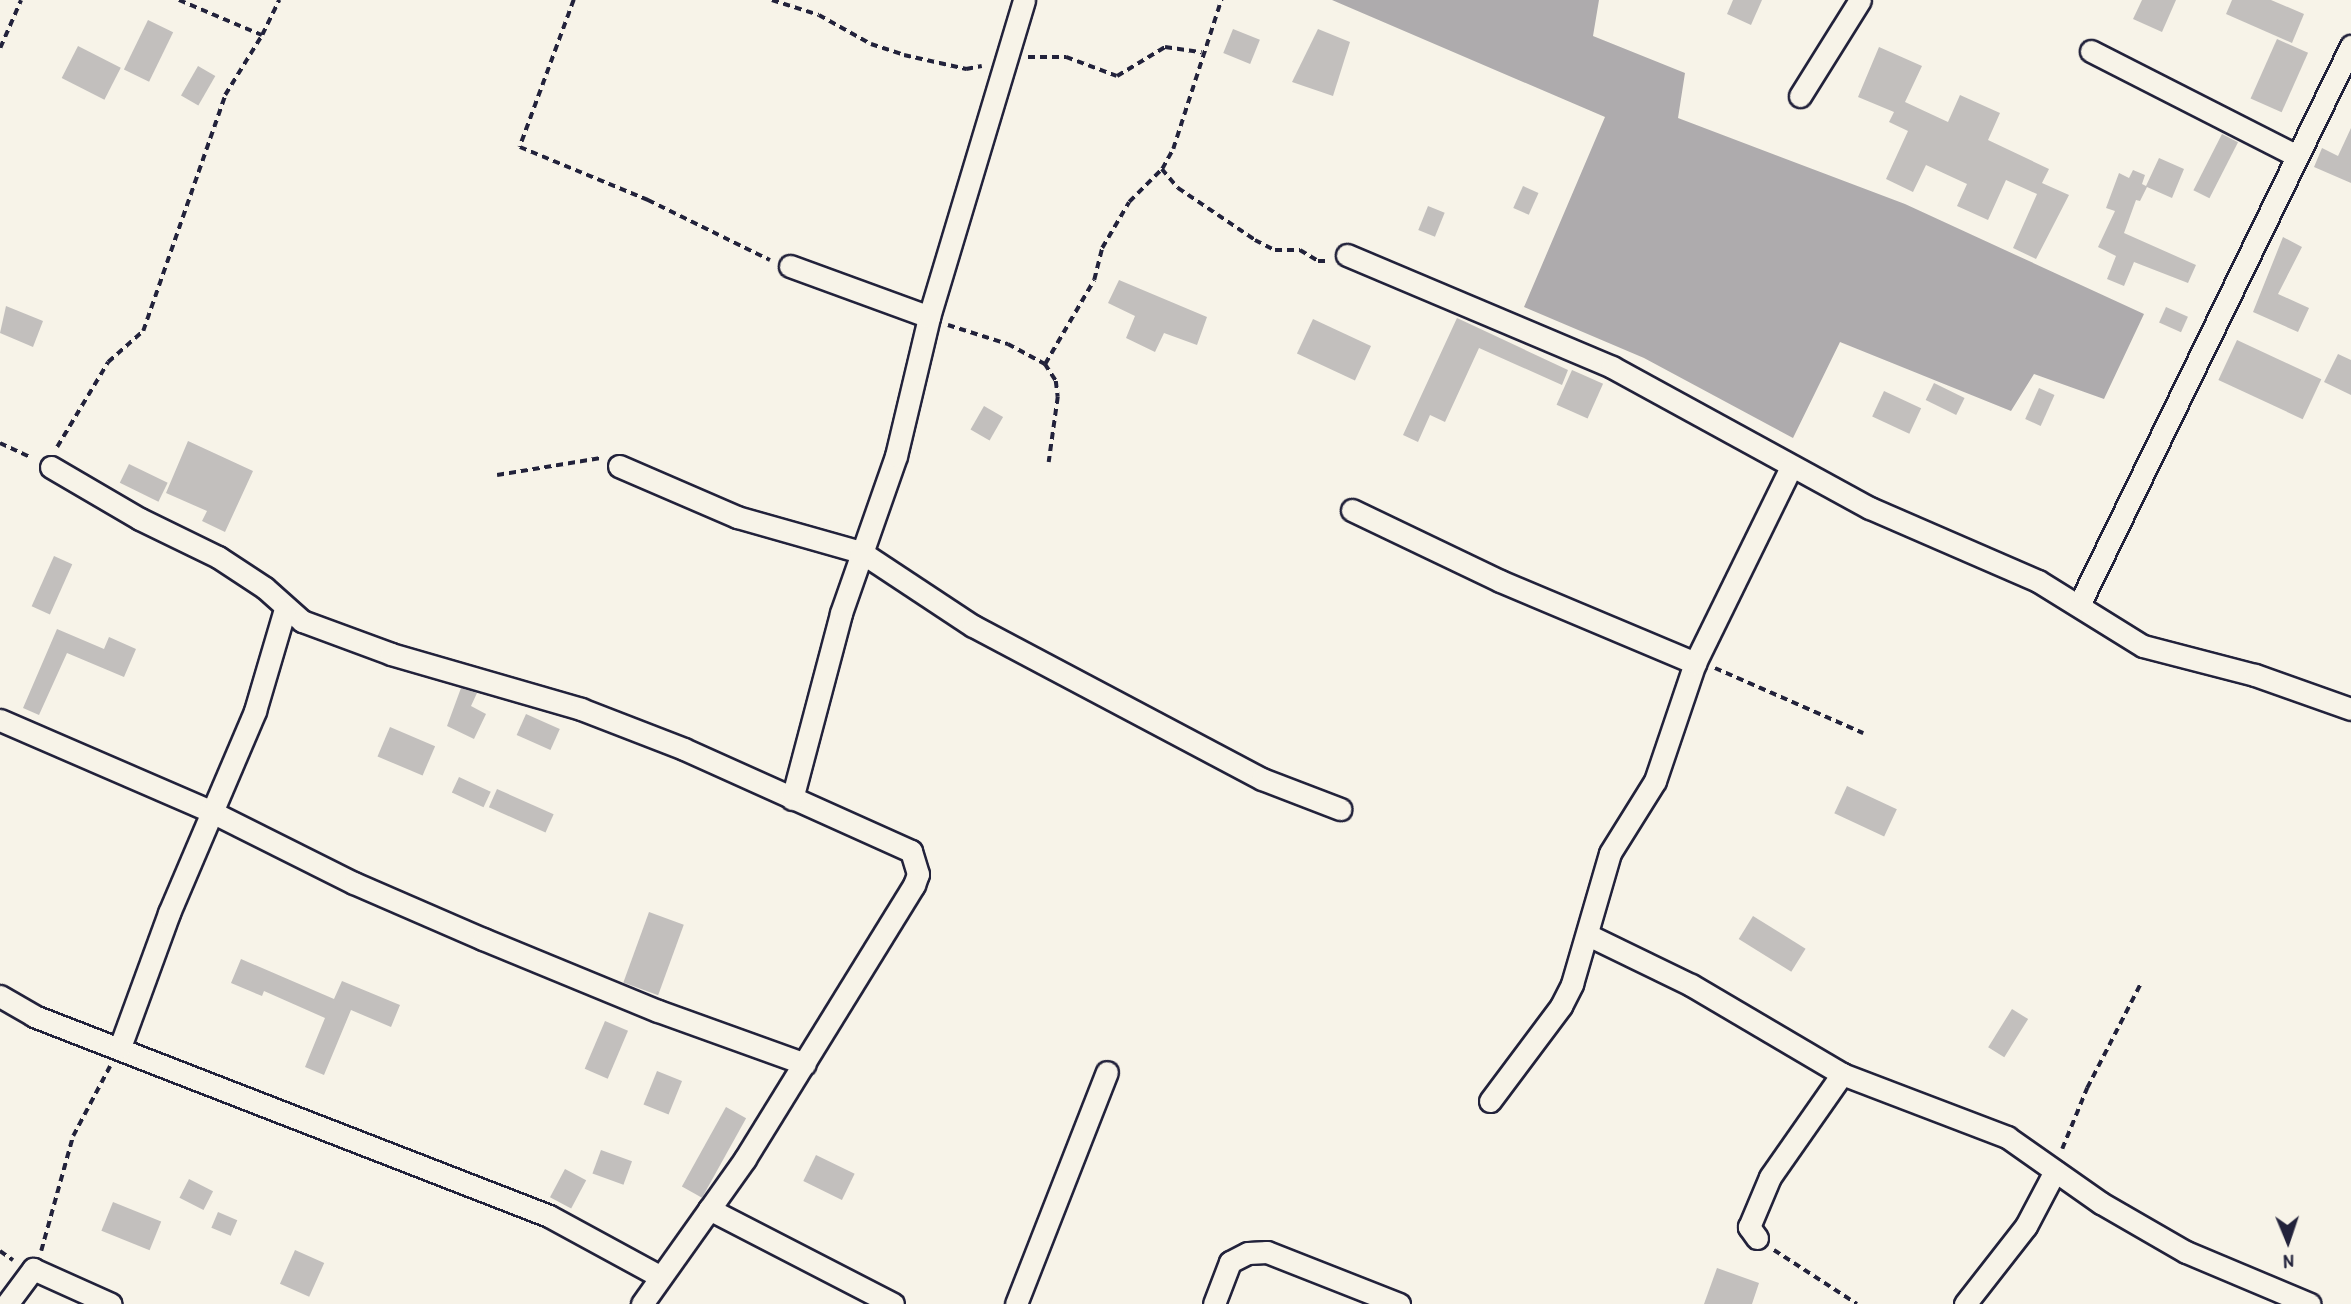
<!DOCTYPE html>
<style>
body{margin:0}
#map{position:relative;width:2351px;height:1304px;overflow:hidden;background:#f7f3e8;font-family:"Patrick Hand",sans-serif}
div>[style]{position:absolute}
.water>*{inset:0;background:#aeabad}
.building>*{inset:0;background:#c2bfbd;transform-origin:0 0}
.path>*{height:3.5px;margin-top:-1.75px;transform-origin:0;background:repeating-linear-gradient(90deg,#22223b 0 7px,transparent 0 12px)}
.roads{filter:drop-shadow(2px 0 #22223b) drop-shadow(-2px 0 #22223b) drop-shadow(0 2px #22223b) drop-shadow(0 -2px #22223b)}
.minor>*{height:21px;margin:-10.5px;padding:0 10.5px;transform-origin:10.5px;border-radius:10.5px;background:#f7f3e8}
span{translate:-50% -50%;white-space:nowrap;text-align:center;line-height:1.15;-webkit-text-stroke:7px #f7f3e8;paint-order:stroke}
.north{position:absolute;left:2253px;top:1206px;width:70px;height:70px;-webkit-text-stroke:5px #f7f3e8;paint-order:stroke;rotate:178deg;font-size:19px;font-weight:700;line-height:28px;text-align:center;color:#22223b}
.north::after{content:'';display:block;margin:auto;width:24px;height:32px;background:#22223b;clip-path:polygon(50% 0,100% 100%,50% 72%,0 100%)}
</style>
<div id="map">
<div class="water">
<i style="clip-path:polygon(1332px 0,1599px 0,1593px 36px,1685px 73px,1678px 118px,1905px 204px,2144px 314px,2104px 399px,2034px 374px,2011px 411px,1840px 342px,1793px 438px,1644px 358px,1524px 307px,1605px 117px)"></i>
</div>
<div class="building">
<i style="clip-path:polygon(1733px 0,1762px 0,1751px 25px,1727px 14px)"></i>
<i style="clip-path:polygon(2142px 0,2176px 0,2162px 32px,2133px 19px)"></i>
<i style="clip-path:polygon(2232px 0,2271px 0,2304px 14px,2292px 43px,2226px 14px)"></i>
<i style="left:148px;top:20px;width:28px;height:55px;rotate:26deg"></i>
<i style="left:1233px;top:29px;width:29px;height:26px;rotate:22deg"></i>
<i style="clip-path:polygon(1318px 29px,1350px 42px,1333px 96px,1292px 82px)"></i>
<i style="left:2277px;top:39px;width:34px;height:65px;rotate:24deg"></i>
<i style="left:78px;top:46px;width:48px;height:36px;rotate:27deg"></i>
<i style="clip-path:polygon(1879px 47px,1922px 66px,1905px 102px,1948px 122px,1960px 95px,2000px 113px,1988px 140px,2049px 169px,2042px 183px,2069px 195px,2036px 259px,2013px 248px,2037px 194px,2006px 180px,1988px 220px,1957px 206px,1967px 184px,1926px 165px,1913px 192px,1886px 179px,1908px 131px,1889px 122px,1894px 112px,1858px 97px)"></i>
<i style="left:198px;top:66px;width:20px;height:34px;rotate:30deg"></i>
<i style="clip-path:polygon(2351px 128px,2351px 183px,2314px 167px,2322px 148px,2338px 156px)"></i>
<i style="left:2222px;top:134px;width:18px;height:63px;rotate:27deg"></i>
<i style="clip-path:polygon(2159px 158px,2184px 169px,2172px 198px,2147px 187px,2140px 201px,2136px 200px,2124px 233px,2196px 265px,2188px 283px,2134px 262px,2124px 286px,2107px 279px,2116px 256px,2098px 247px,2115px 211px,2106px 208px,2119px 173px,2129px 178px,2133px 170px,2145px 175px,2142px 184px,2146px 186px)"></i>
<i style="left:1523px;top:186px;width:17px;height:24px;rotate:24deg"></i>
<i style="left:1428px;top:206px;width:18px;height:26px;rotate:22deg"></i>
<i style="clip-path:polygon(2283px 237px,2302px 247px,2278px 294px,2309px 308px,2298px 332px,2253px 312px)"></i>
<i style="clip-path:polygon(1119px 280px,1207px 317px,1197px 345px,1164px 333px,1155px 352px,1126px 338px,1135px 316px,1108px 303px)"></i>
<i style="clip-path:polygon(6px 306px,43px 321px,33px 347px,0 333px)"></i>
<i style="left:2166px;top:307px;width:24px;height:17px;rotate:24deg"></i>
<i style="clip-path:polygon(1457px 318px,1568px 370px,1562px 385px,1479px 348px,1445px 422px,1430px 415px,1418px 442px,1403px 435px)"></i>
<i style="left:1313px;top:319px;width:64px;height:38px;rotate:25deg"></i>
<i style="left:2237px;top:340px;width:93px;height:44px;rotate:25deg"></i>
<i style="clip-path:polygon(2338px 354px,2351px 360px,2351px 395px,2324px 382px)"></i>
<i style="left:1572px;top:370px;width:34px;height:38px;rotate:24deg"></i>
<i style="left:1934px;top:383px;width:34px;height:19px;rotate:26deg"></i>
<i style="left:2039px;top:388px;width:17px;height:34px;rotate:24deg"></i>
<i style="left:1884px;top:391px;width:41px;height:28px;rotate:25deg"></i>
<i style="left:984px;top:406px;width:22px;height:27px;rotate:30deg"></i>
<i style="clip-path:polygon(188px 441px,253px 471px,225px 532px,202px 521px,207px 511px,166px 493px)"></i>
<i style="left:129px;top:464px;width:43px;height:21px;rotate:26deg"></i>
<i style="left:54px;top:556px;width:20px;height:55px;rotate:24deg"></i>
<i style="clip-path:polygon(57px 629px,104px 649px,109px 637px,136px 649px,124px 677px,67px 653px,39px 715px,23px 708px)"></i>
<i style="clip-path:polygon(461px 688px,477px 693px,471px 706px,486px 714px,474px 739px,447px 726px)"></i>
<i style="left:526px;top:714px;width:37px;height:23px;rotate:24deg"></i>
<i style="left:390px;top:727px;width:49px;height:32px;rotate:23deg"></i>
<i style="left:459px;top:777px;width:35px;height:17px;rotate:25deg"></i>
<i style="left:1847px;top:786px;width:55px;height:30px;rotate:25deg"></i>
<i style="left:497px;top:789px;width:62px;height:20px;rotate:24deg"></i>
<i style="left:649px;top:912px;width:37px;height:75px;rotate:20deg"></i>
<i style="left:1753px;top:916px;width:62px;height:27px;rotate:32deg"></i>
<i style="clip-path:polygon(241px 959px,334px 999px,342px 981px,400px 1005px,391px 1027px,351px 1010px,324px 1075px,305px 1067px,325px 1018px,264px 991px,262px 996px,231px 983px)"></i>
<i style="left:2012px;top:1009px;width:19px;height:45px;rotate:32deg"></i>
<i style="left:605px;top:1021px;width:25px;height:52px;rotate:23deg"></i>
<i style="left:657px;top:1071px;width:27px;height:36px;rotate:22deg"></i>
<i style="left:726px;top:1107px;width:23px;height:91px;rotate:29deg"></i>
<i style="left:601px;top:1150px;width:33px;height:25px;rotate:20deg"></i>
<i style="left:816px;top:1155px;width:43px;height:29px;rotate:26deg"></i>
<i style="left:565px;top:1169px;width:24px;height:32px;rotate:28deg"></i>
<i style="left:189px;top:1179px;width:27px;height:21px;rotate:27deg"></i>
<i style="left:113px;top:1202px;width:52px;height:31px;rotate:22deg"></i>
<i style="left:218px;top:1212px;width:21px;height:17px;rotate:23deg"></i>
<i style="left:295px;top:1250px;width:32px;height:37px;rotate:24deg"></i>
<i style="clip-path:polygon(1717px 1268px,1759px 1283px,1752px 1304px,1704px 1304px)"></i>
</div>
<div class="path">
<i style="left:179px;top:0;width:90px;rotate:22.9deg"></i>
<i style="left:262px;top:35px;width:39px;rotate:-64deg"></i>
<i style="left:574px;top:0;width:157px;rotate:110.2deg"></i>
<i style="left:520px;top:147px;width:139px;rotate:22.5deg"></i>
<i style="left:648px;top:200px;width:136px;rotate:26.2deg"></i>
<i style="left:772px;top:0;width:49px;rotate:17.7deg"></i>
<i style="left:819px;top:15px;width:60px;rotate:29.1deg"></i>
<i style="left:871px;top:44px;width:35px;rotate:18deg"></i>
<i style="left:904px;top:55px;width:64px;rotate:12.7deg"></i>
<i style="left:966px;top:69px;width:16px;rotate:-11deg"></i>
<i style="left:0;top:48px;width:52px;rotate:-66.4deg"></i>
<i style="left:1028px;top:57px;width:38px"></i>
<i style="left:1066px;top:57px;width:54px;rotate:20.4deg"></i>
<i style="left:1117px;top:76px;width:56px;rotate:-31.1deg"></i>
<i style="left:1165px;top:47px;width:37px;rotate:8deg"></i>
<i style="left:1162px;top:169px;width:25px;rotate:50deg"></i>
<i style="left:1178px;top:188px;width:93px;rotate:34deg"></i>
<i style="left:1255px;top:240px;width:22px;rotate:27deg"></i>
<i style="left:1275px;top:250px;width:25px"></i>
<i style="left:1300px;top:250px;width:21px;rotate:31deg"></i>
<i style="left:1318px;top:261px;width:11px"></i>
<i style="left:948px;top:325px;width:63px;rotate:17.6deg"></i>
<i style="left:1008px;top:344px;width:42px;rotate:28.4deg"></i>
<i style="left:1045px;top:364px;width:20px;rotate:57deg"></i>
<i style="left:1056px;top:381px;width:16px;rotate:83deg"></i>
<i style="left:1058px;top:397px;width:66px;rotate:97.9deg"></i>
<i style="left:1045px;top:364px;width:97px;rotate:-59.7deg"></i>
<i style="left:1094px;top:280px;width:33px;rotate:-76deg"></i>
<i style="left:1102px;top:248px;width:53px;rotate:-59.6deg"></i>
<i style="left:1129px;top:202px;width:47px;rotate:-45deg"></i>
<i style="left:1162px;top:169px;width:23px;rotate:-61deg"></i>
<i style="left:1173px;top:149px;width:157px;rotate:-72.1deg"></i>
<i style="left:0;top:443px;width:35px;rotate:25deg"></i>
<i style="left:57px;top:447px;width:99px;rotate:-59deg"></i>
<i style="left:108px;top:362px;width:47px;rotate:-41.5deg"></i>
<i style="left:143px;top:331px;width:250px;rotate:-70.8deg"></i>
<i style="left:225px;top:95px;width:70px;rotate:-58.3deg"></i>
<i style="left:497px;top:475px;width:105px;rotate:-9.3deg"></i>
<i style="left:1715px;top:668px;width:162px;rotate:23.7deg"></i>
<i style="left:2062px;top:1149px;width:66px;rotate:-67.7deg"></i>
<i style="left:2087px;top:1088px;width:118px;rotate:-62.8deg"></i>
<i style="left:1774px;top:1250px;width:99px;rotate:33deg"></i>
<i style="left:0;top:1251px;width:16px;rotate:35deg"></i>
<i style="left:41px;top:1251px;width:119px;rotate:-74.5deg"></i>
<i style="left:73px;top:1136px;width:79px;rotate:-62.1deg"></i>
</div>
<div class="roads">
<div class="minor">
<i style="left:2091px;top:51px;width:231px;rotate:27deg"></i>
<i style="left:1800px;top:96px;width:113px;rotate:-58deg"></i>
<i style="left:1347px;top:255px;width:288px;rotate:22.9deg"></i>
<i style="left:1612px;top:367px;width:294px;rotate:28.7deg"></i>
<i style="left:1870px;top:508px;width:183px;rotate:23.5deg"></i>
<i style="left:2038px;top:581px;width:123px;rotate:31.8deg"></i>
<i style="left:2143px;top:646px;width:116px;rotate:14.5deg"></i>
<i style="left:2255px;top:675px;width:102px;rotate:19.5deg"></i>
<i style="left:790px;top:266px;width:148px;rotate:20.1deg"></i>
<i style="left:619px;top:466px;width:129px;rotate:23.4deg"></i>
<i style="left:737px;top:517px;width:129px;rotate:15.8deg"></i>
<i style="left:861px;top:552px;width:134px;rotate:33.5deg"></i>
<i style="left:973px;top:626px;width:327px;rotate:27.9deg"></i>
<i style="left:1262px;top:779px;width:84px;rotate:21deg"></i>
<i style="left:51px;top:467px;width:103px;rotate:30.3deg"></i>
<i style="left:140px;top:519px;width:87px;rotate:26deg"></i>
<i style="left:218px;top:557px;width:56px;rotate:33.4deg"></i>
<i style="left:265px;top:588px;width:50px;rotate:41.7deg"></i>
<i style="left:302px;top:621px;width:95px;rotate:20.3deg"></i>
<i style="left:391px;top:654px;width:198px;rotate:16.1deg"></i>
<i style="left:581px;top:709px;width:110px;rotate:21.2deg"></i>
<i style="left:684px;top:749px;width:249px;rotate:24.2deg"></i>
<i style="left:911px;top:851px;width:24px;rotate:73deg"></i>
<i style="left:918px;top:874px;width:12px;rotate:110deg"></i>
<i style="left:914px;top:885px;width:322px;rotate:121.7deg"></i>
<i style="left:745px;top:1159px;width:178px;rotate:125.4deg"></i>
<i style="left:1352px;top:510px;width:164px;rotate:25.6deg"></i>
<i style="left:1500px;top:581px;width:212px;rotate:22.8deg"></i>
<i style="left:2079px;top:605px;width:622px;rotate:-64.05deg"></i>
<i style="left:0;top:720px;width:229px;rotate:23.4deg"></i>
<i style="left:210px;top:811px;width:161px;rotate:26.6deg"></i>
<i style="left:354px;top:883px;width:141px;rotate:23.5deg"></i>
<i style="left:483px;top:939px;width:189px;rotate:22.4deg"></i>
<i style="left:658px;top:1011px;width:156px;rotate:19.8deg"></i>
<i style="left:792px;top:799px;width:192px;rotate:-75.2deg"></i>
<i style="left:841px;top:613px;width:166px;rotate:-70.7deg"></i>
<i style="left:896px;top:456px;width:143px;rotate:-76.6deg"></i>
<i style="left:929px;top:317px;width:331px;rotate:-73.3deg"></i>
<i style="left:1588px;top:935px;width:114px;rotate:25.9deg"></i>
<i style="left:1691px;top:985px;width:175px;rotate:30.5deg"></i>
<i style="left:1842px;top:1074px;width:177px;rotate:20.9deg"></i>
<i style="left:2007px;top:1137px;width:115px;rotate:35.1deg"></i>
<i style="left:2101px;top:1203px;width:98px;rotate:30deg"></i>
<i style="left:2186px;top:1252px;width:134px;rotate:22.8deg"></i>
<i style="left:0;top:996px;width:39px;rotate:30deg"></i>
<i style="left:34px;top:1016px;width:552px;rotate:21.22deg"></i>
<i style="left:549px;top:1216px;width:125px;rotate:28.6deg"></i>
<i style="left:120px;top:1047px;width:143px;rotate:-69.9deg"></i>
<i style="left:169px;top:913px;width:220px;rotate:-66.9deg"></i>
<i style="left:255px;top:711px;width:106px;rotate:-73.6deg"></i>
<i style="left:1490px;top:1101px;width:119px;rotate:-53.2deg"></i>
<i style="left:1561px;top:1006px;width:25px;rotate:-63deg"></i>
<i style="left:1572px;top:984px;width:136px;rotate:-73.8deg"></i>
<i style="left:1610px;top:853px;width:85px;rotate:-58deg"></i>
<i style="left:1655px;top:781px;width:125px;rotate:-71.3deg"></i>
<i style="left:1695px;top:663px;width:218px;rotate:-63.9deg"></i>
<i style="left:709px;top:1209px;width:207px;rotate:27.3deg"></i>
<i style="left:1757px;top:1238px;width:14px;rotate:-126deg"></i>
<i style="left:1749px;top:1227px;width:54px;rotate:-67.2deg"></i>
<i style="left:1770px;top:1177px;width:126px;rotate:-55deg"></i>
<i style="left:7px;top:1304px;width:44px;rotate:-53.4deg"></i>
<i style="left:33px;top:1269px;width:85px;rotate:24.2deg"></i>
<i style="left:1016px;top:1304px;width:249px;rotate:-68.6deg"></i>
<i style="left:1214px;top:1304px;width:45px;rotate:-69.1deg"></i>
<i style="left:1230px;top:1262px;width:20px;rotate:-27deg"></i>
<i style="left:1248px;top:1253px;width:19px;rotate:-3deg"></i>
<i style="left:1267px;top:1252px;width:142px;rotate:21.5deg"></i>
<i style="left:1965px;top:1304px;width:99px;rotate:-52deg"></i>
<i style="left:2026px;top:1226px;width:62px;rotate:-62.2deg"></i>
</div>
</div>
<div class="north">N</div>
</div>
